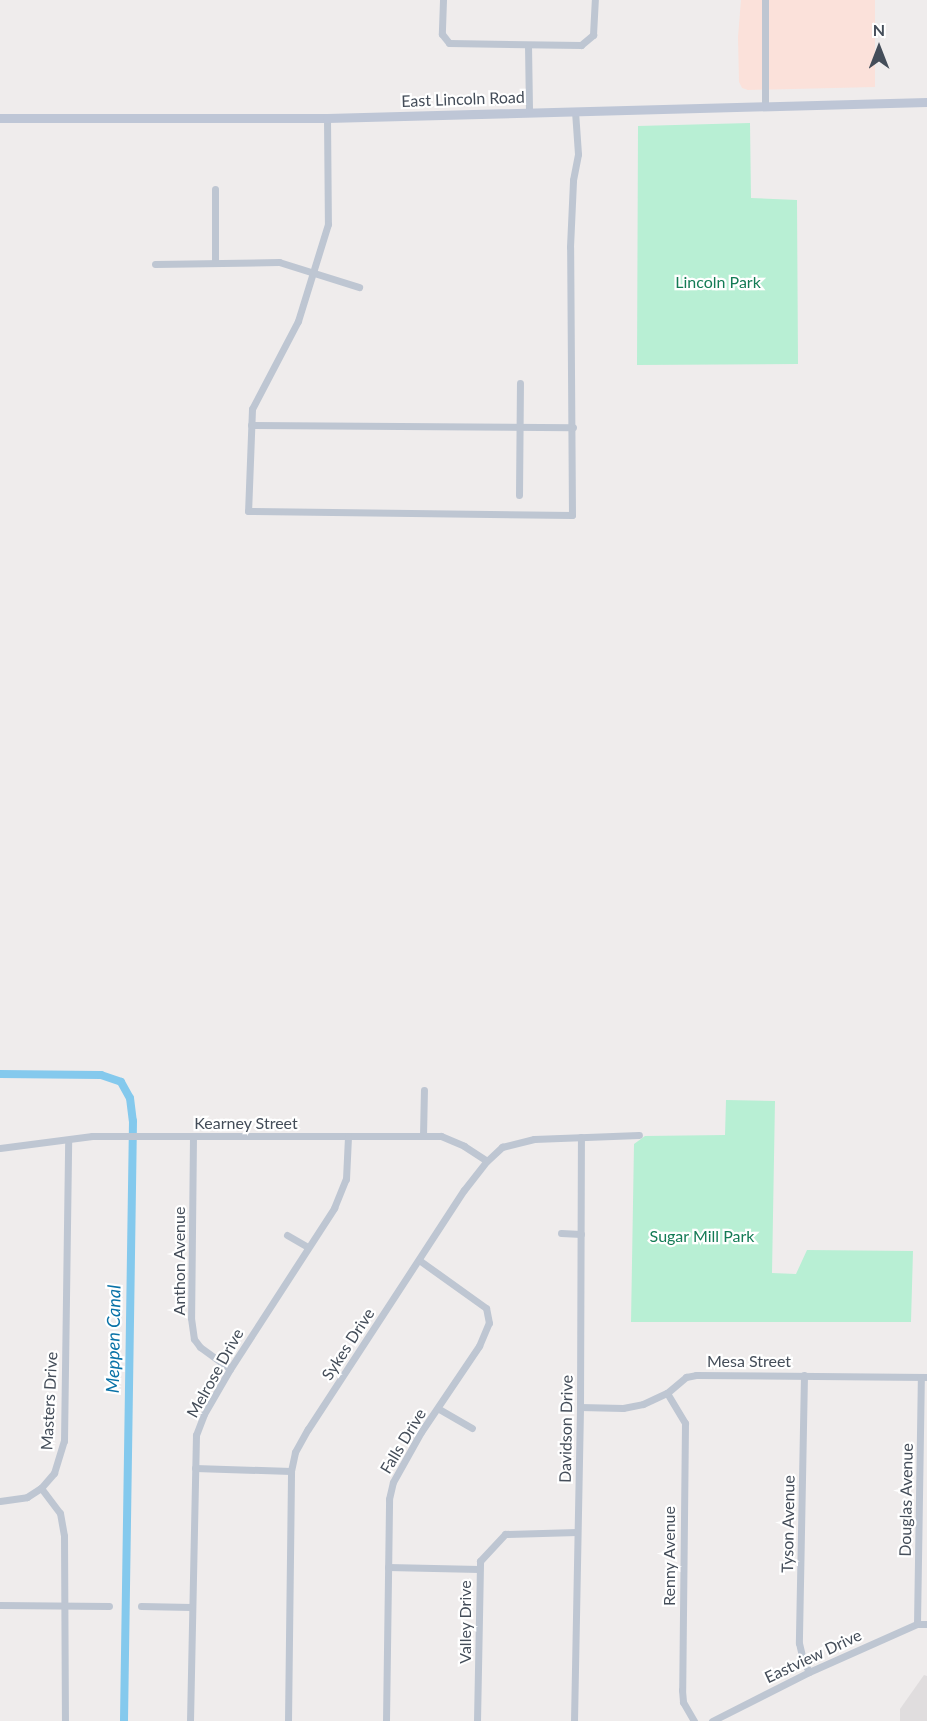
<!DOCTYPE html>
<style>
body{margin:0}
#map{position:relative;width:927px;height:1721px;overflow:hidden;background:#efecec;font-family:Lato,sans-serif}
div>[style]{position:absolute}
.education>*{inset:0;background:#e0ddde}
.medical>*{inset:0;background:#fbe1da}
.green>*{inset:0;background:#b8efd4}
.canal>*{height:8px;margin:-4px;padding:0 4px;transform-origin:4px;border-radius:4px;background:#84c9ed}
.street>*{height:7px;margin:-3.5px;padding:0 3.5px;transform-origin:3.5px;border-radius:3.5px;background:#bec6d2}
.secondary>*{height:9px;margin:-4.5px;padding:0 4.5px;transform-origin:4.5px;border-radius:4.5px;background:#bec6d6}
span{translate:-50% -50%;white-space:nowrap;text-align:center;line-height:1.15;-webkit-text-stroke:4.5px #fff;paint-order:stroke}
.street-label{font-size:16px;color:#444d59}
.park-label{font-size:16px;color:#147b55}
.water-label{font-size:18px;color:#0972a7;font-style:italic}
.north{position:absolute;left:849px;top:18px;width:60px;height:60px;-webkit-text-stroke:4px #fff;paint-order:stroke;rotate:0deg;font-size:16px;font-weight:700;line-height:24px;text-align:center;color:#444d59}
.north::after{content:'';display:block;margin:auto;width:21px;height:27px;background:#444d59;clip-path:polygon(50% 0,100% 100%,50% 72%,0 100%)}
</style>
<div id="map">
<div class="education">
<i style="clip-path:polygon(924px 1675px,927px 1676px,927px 1721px,900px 1721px,900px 1709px)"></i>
</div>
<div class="medical">
<i style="clip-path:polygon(741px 0,875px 0,875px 87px,748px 90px,742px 88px,739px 82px,738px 37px)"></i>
</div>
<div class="green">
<i style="clip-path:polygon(750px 123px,751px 198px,797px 200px,798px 364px,637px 365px,638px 126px)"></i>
<i style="clip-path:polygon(726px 1100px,775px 1101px,772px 1273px,796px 1274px,807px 1250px,913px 1251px,911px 1322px,631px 1322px,634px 1144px,645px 1136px,725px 1135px)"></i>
</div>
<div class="canal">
<i style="left:0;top:1074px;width:101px;rotate:0.6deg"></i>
<i style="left:101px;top:1075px;width:21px;rotate:19deg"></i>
<i style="left:121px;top:1082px;width:18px;rotate:61deg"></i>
<i style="left:130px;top:1098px;width:23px;rotate:83deg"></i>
<i style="left:133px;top:1121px;width:600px;rotate:90.86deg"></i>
</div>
<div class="street">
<i style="left:443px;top:0;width:34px;rotate:92deg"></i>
<i style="left:442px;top:34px;width:11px;rotate:52deg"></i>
<i style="left:449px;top:43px;width:132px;rotate:0.9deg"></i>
<i style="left:581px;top:45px;width:16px;rotate:-40deg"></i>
<i style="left:593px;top:35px;width:35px;rotate:-87deg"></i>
<i style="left:765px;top:0;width:107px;rotate:90deg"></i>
<i style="left:528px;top:45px;width:67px;rotate:89.1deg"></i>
<i style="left:327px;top:118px;width:106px;rotate:89.5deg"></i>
<i style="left:328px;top:224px;width:102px;rotate:107.2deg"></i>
<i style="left:298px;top:321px;width:99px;rotate:117.6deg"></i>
<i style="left:252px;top:409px;width:102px;rotate:92.2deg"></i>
<i style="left:248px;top:511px;width:324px;rotate:0.7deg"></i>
<i style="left:572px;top:515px;width:268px;rotate:-90.4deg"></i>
<i style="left:570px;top:247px;width:67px;rotate:-87.4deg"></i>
<i style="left:573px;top:180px;width:26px;rotate:-79deg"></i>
<i style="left:578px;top:154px;width:43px;rotate:-94deg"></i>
<i style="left:215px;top:189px;width:74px;rotate:90deg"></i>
<i style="left:155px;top:264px;width:124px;rotate:-0.9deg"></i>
<i style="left:279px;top:262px;width:84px;rotate:17.4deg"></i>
<i style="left:251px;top:425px;width:322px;rotate:0.4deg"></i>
<i style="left:519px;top:495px;width:112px;rotate:-89.5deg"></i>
<i style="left:193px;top:1136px;width:182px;rotate:90.6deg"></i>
<i style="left:191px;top:1318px;width:21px;rotate:82deg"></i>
<i style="left:194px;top:1339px;width:10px;rotate:53deg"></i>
<i style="left:200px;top:1347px;width:37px;rotate:36deg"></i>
<i style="left:423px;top:1136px;width:46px;rotate:-88.8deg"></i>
<i style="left:0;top:1148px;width:93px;rotate:-7.4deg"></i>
<i style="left:92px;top:1136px;width:349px"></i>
<i style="left:441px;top:1136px;width:25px;rotate:23deg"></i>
<i style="left:464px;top:1146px;width:27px;rotate:33deg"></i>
<i style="left:561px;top:1233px;width:20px;rotate:3deg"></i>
<i style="left:287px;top:1235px;width:24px;rotate:30deg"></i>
<i style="left:804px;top:1375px;width:268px;rotate:91.1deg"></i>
<i style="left:799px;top:1643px;width:17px;rotate:77deg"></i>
<i style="left:803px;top:1660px;width:13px;rotate:63deg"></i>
<i style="left:667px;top:1393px;width:35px;rotate:59deg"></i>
<i style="left:685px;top:1423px;width:267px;rotate:90.6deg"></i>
<i style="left:682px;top:1690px;width:12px;rotate:85deg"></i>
<i style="left:683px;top:1702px;width:22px;rotate:60deg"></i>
<i style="left:580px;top:1407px;width:43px;rotate:1.3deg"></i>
<i style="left:623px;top:1408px;width:20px;rotate:-11deg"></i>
<i style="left:643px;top:1404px;width:26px;rotate:-25deg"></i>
<i style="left:667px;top:1393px;width:25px;rotate:-40deg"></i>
<i style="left:686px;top:1377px;width:10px;rotate:-11deg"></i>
<i style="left:696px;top:1375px;width:231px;rotate:0.5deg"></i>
<i style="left:439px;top:1409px;width:38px;rotate:30deg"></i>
<i style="left:195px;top:1468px;width:96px;rotate:1.8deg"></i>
<i style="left:41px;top:1488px;width:31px;rotate:53deg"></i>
<i style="left:60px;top:1513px;width:23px;rotate:80deg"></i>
<i style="left:64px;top:1536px;width:185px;rotate:89.7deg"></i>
<i style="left:0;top:1501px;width:27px;rotate:-8deg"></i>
<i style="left:27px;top:1497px;width:17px;rotate:-33deg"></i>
<i style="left:41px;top:1488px;width:20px;rotate:-49deg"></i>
<i style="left:54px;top:1473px;width:34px;rotate:-73deg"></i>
<i style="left:64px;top:1441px;width:300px;rotate:-89.2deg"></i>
<i style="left:388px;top:1567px;width:91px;rotate:1.3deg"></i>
<i style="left:0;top:1605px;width:109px;rotate:0.5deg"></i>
<i style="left:141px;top:1606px;width:50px;rotate:1.1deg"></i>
<i style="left:917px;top:1624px;width:247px;rotate:-89.1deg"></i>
<i style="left:190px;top:1721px;width:286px;rotate:-88.8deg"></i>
<i style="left:196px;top:1435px;width:22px;rotate:-69deg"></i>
<i style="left:204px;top:1414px;width:52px;rotate:-60deg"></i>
<i style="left:230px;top:1369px;width:192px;rotate:-57.1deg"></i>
<i style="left:334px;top:1208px;width:31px;rotate:-68deg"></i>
<i style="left:346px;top:1179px;width:43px;rotate:-87.3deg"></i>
<i style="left:288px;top:1721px;width:250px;rotate:-89.3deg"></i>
<i style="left:291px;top:1471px;width:19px;rotate:-78deg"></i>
<i style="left:295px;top:1452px;width:26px;rotate:-61deg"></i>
<i style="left:308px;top:1429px;width:285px;rotate:-56.9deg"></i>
<i style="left:464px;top:1190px;width:37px;rotate:-52deg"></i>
<i style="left:487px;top:1161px;width:21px;rotate:-43deg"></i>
<i style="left:502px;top:1147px;width:33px;rotate:-14deg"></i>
<i style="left:534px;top:1139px;width:105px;rotate:-2.2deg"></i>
<i style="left:386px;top:1721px;width:222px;rotate:-89.2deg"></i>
<i style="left:389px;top:1499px;width:17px;rotate:-77deg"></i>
<i style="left:393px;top:1482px;width:57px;rotate:-60.8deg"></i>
<i style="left:421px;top:1432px;width:104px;rotate:-56deg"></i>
<i style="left:479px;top:1346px;width:25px;rotate:-67deg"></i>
<i style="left:489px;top:1323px;width:15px;rotate:-101deg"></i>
<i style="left:486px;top:1308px;width:82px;rotate:-144.4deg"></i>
<i style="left:477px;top:1721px;width:160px;rotate:-88.9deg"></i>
<i style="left:480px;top:1561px;width:37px;rotate:-47deg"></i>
<i style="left:505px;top:1534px;width:72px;rotate:-1.6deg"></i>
<i style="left:574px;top:1721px;width:314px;rotate:-88.9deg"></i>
<i style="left:580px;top:1407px;width:270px;rotate:-89.8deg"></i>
<i style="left:712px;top:1721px;width:109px;rotate:-26.8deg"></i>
<i style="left:809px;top:1672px;width:118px;rotate:-24deg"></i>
<i style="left:917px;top:1624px;width:10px"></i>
</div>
<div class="secondary">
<i style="left:0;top:118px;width:327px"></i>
<i style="left:327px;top:118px;width:600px;rotate:-1.53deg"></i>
</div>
<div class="street-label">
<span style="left:463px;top:99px;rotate:-2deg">East Lincoln Road</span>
<span style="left:246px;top:1123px">Kearney Street</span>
<span style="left:179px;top:1261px;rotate:-90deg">Anthon Avenue</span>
<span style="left:348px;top:1344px;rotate:-57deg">Sykes Drive</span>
<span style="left:749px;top:1361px">Mesa Street</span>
<span style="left:215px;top:1373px;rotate:-61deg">Melrose Drive</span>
<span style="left:49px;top:1401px;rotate:-87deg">Masters Drive</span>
<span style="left:566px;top:1429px;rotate:-89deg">Davidson Drive</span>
<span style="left:403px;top:1441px;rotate:-59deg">Falls Drive</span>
<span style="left:906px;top:1500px;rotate:-89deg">Douglas Avenue</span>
<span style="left:788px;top:1524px;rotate:-89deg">Tyson Avenue</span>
<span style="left:669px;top:1556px;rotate:-90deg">Renny Avenue</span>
<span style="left:465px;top:1622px;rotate:-90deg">Valley Drive</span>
<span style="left:813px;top:1656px;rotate:-25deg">Eastview Drive</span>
</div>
<div class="park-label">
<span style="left:718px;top:282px">Lincoln Park</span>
<span style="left:702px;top:1236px">Sugar Mill Park</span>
</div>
<div class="water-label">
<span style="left:113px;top:1339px;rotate:-89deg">Meppen Canal</span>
</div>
<div class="north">N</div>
</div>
